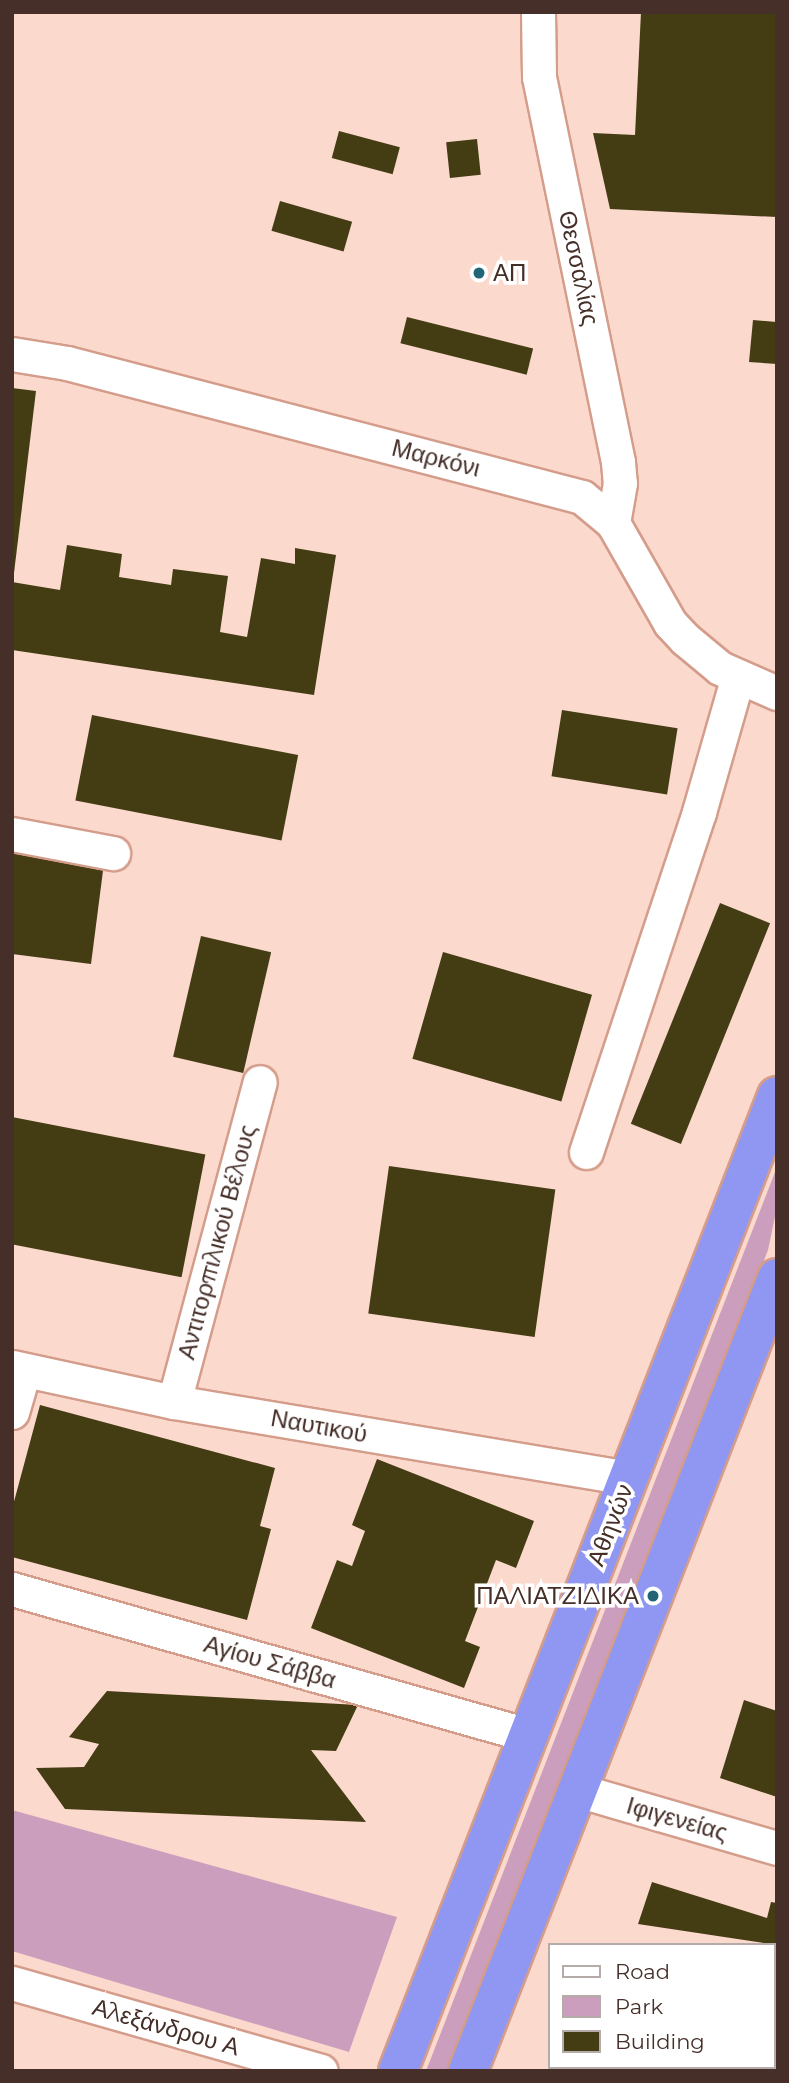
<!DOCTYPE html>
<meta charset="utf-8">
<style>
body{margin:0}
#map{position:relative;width:789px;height:2083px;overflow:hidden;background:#fcd9cd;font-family:Montserrat,sans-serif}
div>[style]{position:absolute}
.green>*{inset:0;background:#cc9ebd}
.building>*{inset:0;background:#443d14;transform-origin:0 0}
.roads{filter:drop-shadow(2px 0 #d49d8b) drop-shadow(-2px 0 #d49d8b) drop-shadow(0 2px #d49d8b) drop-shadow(0 -2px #d49d8b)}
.minor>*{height:33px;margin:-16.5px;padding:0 16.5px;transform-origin:16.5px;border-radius:16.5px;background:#fff}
.highway>*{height:38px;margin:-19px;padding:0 19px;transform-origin:19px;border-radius:19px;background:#9097f2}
.dots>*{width:19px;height:19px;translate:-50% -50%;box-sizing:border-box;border:4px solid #fff;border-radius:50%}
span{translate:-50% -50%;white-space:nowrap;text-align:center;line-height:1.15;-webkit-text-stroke:7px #fff;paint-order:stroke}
.street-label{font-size:24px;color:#452f28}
.poi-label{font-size:24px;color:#452f28}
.left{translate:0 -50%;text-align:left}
.right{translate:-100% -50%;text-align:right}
.frame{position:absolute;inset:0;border:14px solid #452f28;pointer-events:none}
.legend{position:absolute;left:548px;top:1943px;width:228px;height:126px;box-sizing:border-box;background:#fff;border:2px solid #b5aca9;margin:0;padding:9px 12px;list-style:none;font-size:21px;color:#452f28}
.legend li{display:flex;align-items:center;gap:14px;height:35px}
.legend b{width:35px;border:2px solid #b5aca9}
</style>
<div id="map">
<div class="green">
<i style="clip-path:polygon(777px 1167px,777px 1207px,768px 1250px,450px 2071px,426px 2071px)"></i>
<i style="clip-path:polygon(12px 1810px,397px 1917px,349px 2052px,12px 1951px)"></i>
</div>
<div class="building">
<i style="clip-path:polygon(641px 12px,777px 12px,777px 217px,610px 209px,593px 133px,635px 135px)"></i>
<i style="left:339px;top:131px;width:63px;height:28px;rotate:15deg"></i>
<i style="left:477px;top:139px;width:36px;height:31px;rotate:84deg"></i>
<i style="left:280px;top:201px;width:75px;height:31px;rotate:16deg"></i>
<i style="left:407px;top:317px;width:130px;height:27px;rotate:14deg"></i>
<i style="clip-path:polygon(753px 320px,777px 322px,777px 364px,749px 362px)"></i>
<i style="clip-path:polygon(12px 388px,36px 391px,14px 573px,12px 572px)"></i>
<i style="clip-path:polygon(67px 545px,122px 554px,119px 577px,171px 585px,173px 569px,228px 576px,220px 632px,247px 637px,261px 558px,295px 564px,295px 548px,336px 555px,314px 695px,12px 650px,12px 582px,60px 590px)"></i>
<i style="left:562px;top:710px;width:117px;height:67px;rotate:9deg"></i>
<i style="left:92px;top:715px;width:210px;height:87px;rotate:11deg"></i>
<i style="clip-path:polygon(12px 852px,104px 863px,91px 964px,12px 954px)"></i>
<i style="left:720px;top:903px;width:54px;height:238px;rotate:22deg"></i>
<i style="left:201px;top:936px;width:72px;height:124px;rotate:13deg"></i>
<i style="left:443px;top:952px;width:155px;height:111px;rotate:16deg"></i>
<i style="left:12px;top:1117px;width:197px;height:125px;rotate:11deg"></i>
<i style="left:389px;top:1166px;width:168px;height:149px;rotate:8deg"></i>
<i style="clip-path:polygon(40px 1405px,275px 1468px,260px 1526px,271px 1529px,247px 1620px,12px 1557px,12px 1509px)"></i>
<i style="clip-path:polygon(377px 1459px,534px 1521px,516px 1568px,496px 1560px,465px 1641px,480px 1647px,464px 1688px,311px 1628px,337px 1560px,352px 1566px,365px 1531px,352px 1525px)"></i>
<i style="clip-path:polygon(107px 1691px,358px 1705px,336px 1751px,311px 1750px,366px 1822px,65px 1809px,36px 1768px,84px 1767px,99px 1744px,69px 1737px)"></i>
<i style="clip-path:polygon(744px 1700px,777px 1711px,777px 1797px,720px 1778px)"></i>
<i style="clip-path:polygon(652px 1882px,767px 1918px,771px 1902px,777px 1903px,777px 1945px,638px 1924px)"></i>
</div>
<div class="roads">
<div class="minor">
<i style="left:538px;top:12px;width:65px;rotate:89.1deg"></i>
<i style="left:539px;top:77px;width:393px;rotate:78.4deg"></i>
<i style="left:618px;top:462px;width:21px;rotate:85deg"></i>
<i style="left:620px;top:483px;width:41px;rotate:99.9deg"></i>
<i style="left:12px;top:354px;width:56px;rotate:9.3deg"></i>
<i style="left:67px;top:363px;width:532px;rotate:14.58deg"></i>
<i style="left:582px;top:497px;width:40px;rotate:40deg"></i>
<i style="left:613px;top:523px;width:115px;rotate:60.3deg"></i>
<i style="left:670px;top:623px;width:22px;rotate:47deg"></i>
<i style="left:685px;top:639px;width:45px;rotate:39.6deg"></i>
<i style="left:720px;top:668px;width:62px;rotate:23.7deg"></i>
<i style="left:12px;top:834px;width:103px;rotate:10.7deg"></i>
<i style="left:586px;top:1152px;width:358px;rotate:-71.6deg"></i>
<i style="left:699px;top:812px;width:141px;rotate:-74deg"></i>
<i style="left:12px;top:1367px;width:166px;rotate:12.2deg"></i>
<i style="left:174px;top:1402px;width:460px;rotate:9.5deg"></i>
<i style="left:174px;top:1402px;width:331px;rotate:-75deg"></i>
<i style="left:12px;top:1412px;width:43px;rotate:-73.7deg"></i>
<i style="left:12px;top:1589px;width:536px;rotate:15.8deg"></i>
<i style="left:577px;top:1790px;width:208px;rotate:16.2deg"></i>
<i style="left:12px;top:1983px;width:321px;rotate:15.9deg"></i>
</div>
<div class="highway">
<i style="left:398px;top:2071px;width:1046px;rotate:-68.76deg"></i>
<i style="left:468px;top:2071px;width:851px;rotate:-68.71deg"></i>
</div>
</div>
<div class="dots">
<i style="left:479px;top:273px;background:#216577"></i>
<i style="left:653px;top:1596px;background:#216577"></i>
</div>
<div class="street-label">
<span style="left:579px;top:268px;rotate:78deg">Θεσσαλίας</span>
<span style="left:436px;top:458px;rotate:14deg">Μαρκόνι</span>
<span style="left:217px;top:1242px;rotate:-75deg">Αντιτορπιλικού Βέλους</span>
<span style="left:319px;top:1426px;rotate:10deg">Ναυτικού</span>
<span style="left:610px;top:1525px;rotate:-69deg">Αθηνών</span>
<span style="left:270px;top:1662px;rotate:16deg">Αγίου Σάββα</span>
<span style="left:677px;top:1819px;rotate:16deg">Ιφιγενείας</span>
<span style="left:166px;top:2027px;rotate:16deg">Αλεξάνδρου Α</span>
</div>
<div class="poi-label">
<span class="left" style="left:493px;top:273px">ΑΠ</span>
<span class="right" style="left:639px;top:1596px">ΠΑΛΙΑΤΖΙΔΙΚΑ</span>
</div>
<div class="frame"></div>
<ul class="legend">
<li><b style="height:9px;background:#fff"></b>Road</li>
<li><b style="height:19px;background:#cc9ebd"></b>Park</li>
<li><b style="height:19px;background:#443d14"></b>Building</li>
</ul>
</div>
